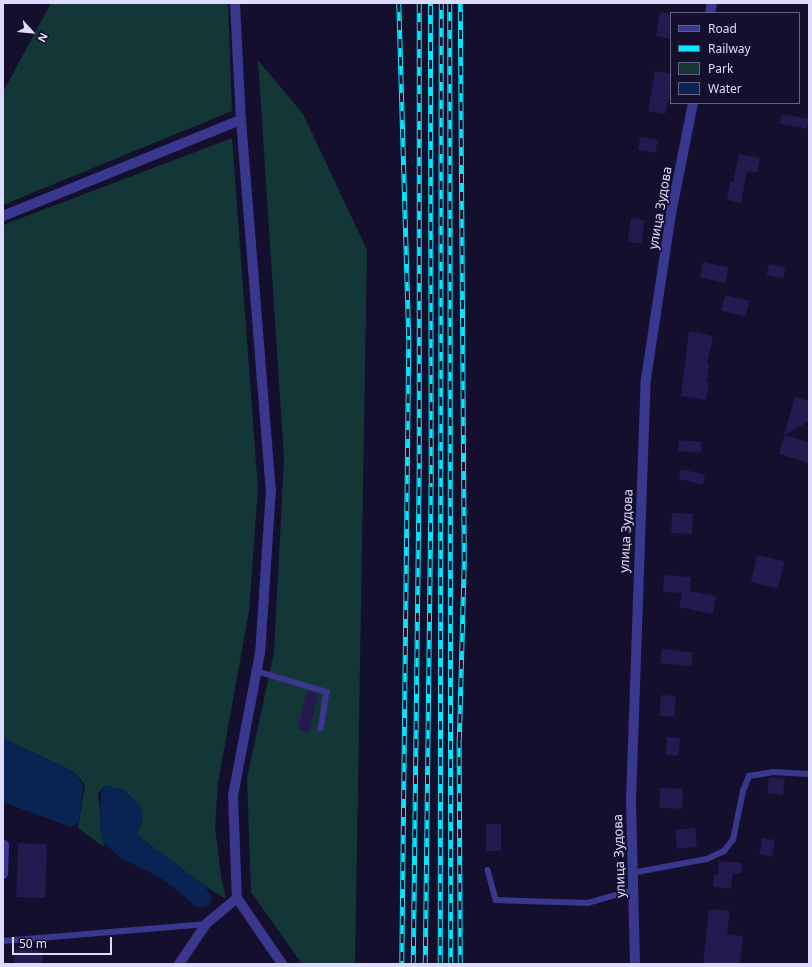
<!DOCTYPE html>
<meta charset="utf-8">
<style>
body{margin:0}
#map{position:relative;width:812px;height:967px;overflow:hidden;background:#140f2d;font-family:"Noto Sans",sans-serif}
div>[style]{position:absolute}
.green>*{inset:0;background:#123736}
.water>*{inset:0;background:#092452}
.building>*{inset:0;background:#241a4f;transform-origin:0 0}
.lane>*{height:5.5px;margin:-2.75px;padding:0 2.75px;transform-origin:2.75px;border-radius:2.75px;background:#3a378f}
.street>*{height:10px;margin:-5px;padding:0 5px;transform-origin:5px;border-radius:5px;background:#3a378f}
.rail>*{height:4.5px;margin-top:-2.25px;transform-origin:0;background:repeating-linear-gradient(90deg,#140f2d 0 9px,#07e8ff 0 18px);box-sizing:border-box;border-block:1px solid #07e8ff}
span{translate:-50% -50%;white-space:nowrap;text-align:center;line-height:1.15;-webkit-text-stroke:3.5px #140f2d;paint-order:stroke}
.street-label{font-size:13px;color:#dfdbff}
.frame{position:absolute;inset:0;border:4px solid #dfdbff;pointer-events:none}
.legend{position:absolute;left:670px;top:12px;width:130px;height:92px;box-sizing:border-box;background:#140f2d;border:1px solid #656181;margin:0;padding:5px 7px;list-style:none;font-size:12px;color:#dfdbff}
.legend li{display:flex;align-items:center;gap:8px;height:20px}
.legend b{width:20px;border:1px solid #656181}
.north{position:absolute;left:12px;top:12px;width:40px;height:40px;-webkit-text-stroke:3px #140f2d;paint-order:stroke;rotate:117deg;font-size:11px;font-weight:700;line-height:16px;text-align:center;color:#dfdbff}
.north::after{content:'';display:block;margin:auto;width:14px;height:18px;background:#dfdbff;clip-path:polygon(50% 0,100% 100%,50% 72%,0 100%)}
.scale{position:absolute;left:12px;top:937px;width:100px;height:18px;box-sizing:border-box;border:2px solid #dfdbff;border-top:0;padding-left:5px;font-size:12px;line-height:14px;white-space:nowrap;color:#dfdbff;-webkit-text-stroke:3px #140f2d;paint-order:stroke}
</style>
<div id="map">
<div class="green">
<i style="clip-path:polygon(51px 3px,228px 3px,232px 111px,3px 205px,3px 92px)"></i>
<i style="clip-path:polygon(258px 60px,303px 114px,367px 250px,355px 964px,302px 964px,251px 892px,247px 778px,274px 653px,284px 459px)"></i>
<i style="clip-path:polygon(232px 138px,258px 489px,249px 611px,218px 783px,215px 827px,221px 876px,226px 899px,205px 886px,137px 835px,143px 818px,105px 785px,98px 794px,104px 847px,78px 828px,85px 785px,74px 772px,3px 738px,3px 225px)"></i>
</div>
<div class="water">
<i style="clip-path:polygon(3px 738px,74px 772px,83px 785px,79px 822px,71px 827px,3px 802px)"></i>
<i style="clip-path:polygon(104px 785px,123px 789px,140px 805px,143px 818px,137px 835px,205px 886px,212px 898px,209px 905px,199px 908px,161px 878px,119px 857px,103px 842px,100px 828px,101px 795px)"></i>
</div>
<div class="building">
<i style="clip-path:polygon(660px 12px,671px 14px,671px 39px,656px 36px)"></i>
<i style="clip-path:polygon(655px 71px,671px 74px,671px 91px,665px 114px,648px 111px)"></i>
<i style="left:782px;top:114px;width:27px;height:10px;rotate:10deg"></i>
<i style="left:640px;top:137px;width:18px;height:13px;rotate:9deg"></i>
<i style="clip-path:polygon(739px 154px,760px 158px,757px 173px,747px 171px,741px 203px,727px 200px,730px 182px,733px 183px)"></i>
<i style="left:631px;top:218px;width:14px;height:24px;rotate:8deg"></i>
<i style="left:703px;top:262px;width:26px;height:16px;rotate:11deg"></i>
<i style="left:769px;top:264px;width:17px;height:11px;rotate:13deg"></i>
<i style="left:725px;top:295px;width:25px;height:16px;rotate:14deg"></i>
<i style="clip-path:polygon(689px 331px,713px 336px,707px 364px,709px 365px,706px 382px,709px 383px,706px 400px,681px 396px)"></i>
<i style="clip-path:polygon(795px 397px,809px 401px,809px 421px,785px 435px,809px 442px,809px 463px,779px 454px)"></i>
<i style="left:679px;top:440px;width:23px;height:11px;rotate:5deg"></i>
<i style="left:681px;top:469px;width:25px;height:10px;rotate:14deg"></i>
<i style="left:672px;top:513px;width:21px;height:20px;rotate:3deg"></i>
<i style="left:757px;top:555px;width:28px;height:28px;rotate:13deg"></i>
<i style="clip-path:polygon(664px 575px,691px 577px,690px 591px,716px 596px,713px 614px,679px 607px,682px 593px,663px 592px)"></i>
<i style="left:662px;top:649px;width:31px;height:14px;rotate:6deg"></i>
<i style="left:307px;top:691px;width:12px;height:39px;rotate:14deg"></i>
<i style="left:661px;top:695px;width:15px;height:21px;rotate:4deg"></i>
<i style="left:667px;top:737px;width:13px;height:18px;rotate:4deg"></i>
<i style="left:769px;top:777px;width:16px;height:16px;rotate:7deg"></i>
<i style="left:660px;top:788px;width:23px;height:20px;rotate:2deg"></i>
<i style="left:486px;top:824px;width:15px;height:27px"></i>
<i style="left:695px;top:828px;width:19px;height:20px;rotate:84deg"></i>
<i style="left:762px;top:838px;width:13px;height:17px;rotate:9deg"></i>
<i style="left:18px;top:843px;width:29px;height:54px;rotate:2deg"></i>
<i style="clip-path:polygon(719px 861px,742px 863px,741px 874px,733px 873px,731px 889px,713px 887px,714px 875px,718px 875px)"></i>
<i style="clip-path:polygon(709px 909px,730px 911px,727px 934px,743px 936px,740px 964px,703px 964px)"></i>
<i style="left:15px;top:949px;width:28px;height:15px;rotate:4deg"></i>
</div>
<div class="lane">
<i style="left:256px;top:671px;width:74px;rotate:16.5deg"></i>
<i style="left:327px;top:692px;width:37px;rotate:99deg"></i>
<i style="left:488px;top:870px;width:31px;rotate:75deg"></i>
<i style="left:496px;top:900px;width:92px;rotate:1.9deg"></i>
<i style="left:588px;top:903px;width:47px;rotate:-16.1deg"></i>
<i style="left:632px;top:873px;width:76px;rotate:-10.6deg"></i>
<i style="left:707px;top:859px;width:19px;rotate:-25deg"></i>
<i style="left:724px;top:851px;width:14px;rotate:-51deg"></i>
<i style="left:733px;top:840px;width:50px;rotate:-78.5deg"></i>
<i style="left:743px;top:791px;width:16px;rotate:-68deg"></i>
<i style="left:749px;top:776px;width:24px;rotate:-9deg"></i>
<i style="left:773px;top:772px;width:36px;rotate:3deg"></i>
<i style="left:3px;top:941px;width:204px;rotate:-4.8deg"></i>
</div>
<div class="street">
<i style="left:235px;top:3px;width:117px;rotate:87.1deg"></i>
<i style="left:241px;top:120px;width:370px;rotate:85.4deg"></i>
<i style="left:271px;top:489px;width:164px;rotate:93.8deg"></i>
<i style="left:260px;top:653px;width:146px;rotate:100.7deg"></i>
<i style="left:233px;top:796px;width:102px;rotate:87.8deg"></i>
<i style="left:237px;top:898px;width:80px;rotate:55.7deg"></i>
<i style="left:710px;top:13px;width:10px;rotate:-79deg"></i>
<i style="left:3px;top:216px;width:257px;rotate:-22deg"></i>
<i style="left:3px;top:874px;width:29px;rotate:-88deg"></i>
<i style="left:179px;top:964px;width:48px;rotate:-56deg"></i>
<i style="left:206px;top:924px;width:40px;rotate:-40deg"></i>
<i style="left:635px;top:964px;width:164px;rotate:-91.4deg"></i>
<i style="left:631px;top:800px;width:421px;rotate:-88deg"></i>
<i style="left:646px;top:379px;width:167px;rotate:-81.4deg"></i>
<i style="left:671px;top:214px;width:113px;rotate:-78.8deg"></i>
</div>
<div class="rail">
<i style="left:399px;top:3px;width:337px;rotate:88.3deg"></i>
<i style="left:409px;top:340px;width:624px;rotate:90.64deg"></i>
<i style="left:450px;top:3px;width:961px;rotate:89.94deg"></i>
<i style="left:413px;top:964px;width:501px;rotate:-89.31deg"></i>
<i style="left:419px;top:463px;width:460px;rotate:-90deg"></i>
<i style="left:425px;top:964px;width:481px;rotate:-89.3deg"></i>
<i style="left:431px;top:483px;width:480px;rotate:-90.1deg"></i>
<i style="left:440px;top:964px;width:961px;rotate:-89.94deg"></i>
<i style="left:460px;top:964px;width:223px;rotate:-90.3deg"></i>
<i style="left:459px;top:741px;width:180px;rotate:-88.4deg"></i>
<i style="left:464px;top:561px;width:558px;rotate:-90.41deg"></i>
</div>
<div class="street-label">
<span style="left:660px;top:208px;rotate:-80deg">улица Зудова</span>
<span style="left:626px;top:531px;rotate:-87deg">улица Зудова</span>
<span style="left:619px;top:856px;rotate:-92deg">улица Зудова</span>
</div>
<div class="frame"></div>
<ul class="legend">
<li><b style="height:5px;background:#3a378f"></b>Road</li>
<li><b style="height:5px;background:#07e8ff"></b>Railway</li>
<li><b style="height:11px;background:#123736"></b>Park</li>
<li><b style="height:11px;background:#092452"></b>Water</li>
</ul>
<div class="north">N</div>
<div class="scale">50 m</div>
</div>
